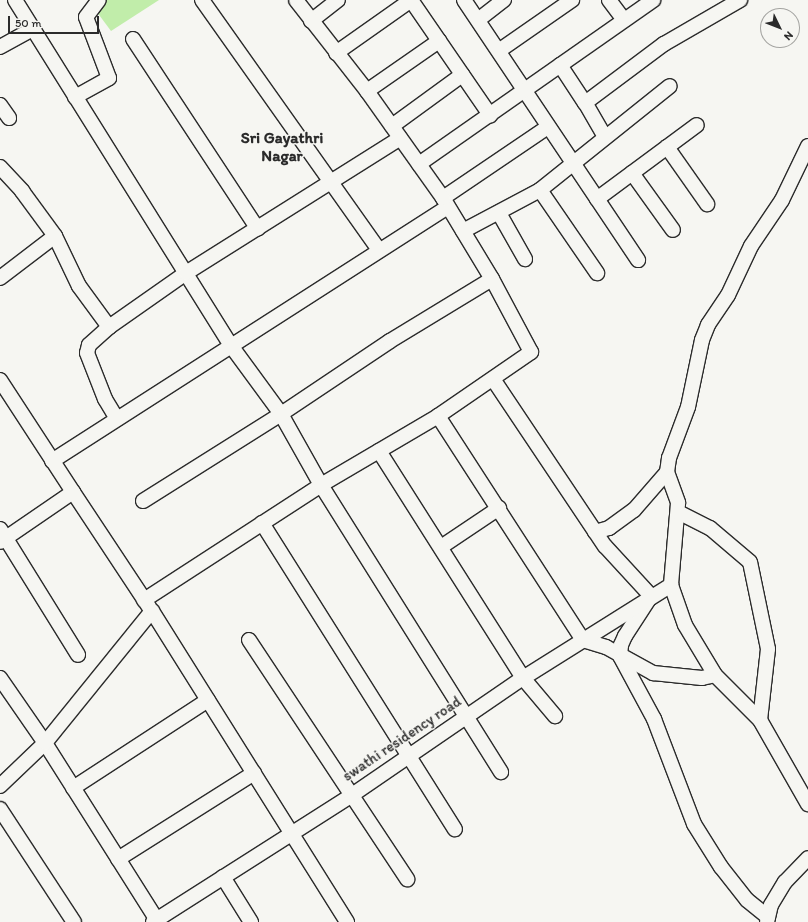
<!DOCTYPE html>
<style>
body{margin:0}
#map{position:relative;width:808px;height:922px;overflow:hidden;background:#f6f6f2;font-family:Itim,sans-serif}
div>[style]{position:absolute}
.green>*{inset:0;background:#c1edaa}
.roads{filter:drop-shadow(1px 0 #2b2b2b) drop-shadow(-1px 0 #2b2b2b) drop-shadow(0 1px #2b2b2b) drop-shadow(0 -1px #2b2b2b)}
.minor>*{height:14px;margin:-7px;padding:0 7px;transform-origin:7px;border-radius:7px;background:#f6f6f2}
span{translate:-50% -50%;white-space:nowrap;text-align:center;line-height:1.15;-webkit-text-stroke:3px #f6f6f2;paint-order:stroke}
.street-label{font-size:15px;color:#2b2b2b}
.neighbourhood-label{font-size:16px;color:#2b2b2b;font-weight:700}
.north{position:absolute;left:760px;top:8px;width:40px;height:40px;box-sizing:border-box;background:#f6f6f2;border:1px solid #a5a5a2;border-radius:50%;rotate:133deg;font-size:11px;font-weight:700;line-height:16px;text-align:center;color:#2b2b2b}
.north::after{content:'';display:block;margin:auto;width:14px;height:18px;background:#2b2b2b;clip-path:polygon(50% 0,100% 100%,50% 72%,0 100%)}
.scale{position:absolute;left:8px;top:16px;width:91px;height:18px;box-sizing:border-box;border:2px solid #2b2b2b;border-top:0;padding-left:5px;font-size:12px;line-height:14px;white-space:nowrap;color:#2b2b2b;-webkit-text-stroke:3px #f6f6f2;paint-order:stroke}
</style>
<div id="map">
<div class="green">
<i style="clip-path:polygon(88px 0,159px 0,111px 31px)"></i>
</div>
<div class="roads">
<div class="minor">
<i style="left:15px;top:0;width:409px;rotate:58deg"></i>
<i style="left:232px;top:347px;width:83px;rotate:53.8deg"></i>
<i style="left:281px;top:414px;width:131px;rotate:-33.8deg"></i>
<i style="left:390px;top:341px;width:119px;rotate:-31.3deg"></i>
<i style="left:202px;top:0;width:306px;rotate:54.7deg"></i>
<i style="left:411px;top:0;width:140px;rotate:55.5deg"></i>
<i style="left:464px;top:0;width:313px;rotate:56.2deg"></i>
<i style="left:609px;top:0;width:25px;rotate:53deg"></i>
<i style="left:478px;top:20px;width:33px;rotate:-38deg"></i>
<i style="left:311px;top:21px;width:34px;rotate:-38deg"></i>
<i style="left:133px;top:39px;width:227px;rotate:56.7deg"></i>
<i style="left:0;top:47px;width:37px;rotate:-29deg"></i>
<i style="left:500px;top:50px;width:88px;rotate:-34.8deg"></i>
<i style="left:336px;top:53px;width:92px;rotate:-35.2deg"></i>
<i style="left:560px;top:65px;width:45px;rotate:56.7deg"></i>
<i style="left:367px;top:91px;width:88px;rotate:-34.8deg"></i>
<i style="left:75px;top:97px;width:39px;rotate:-29deg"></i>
<i style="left:109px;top:78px;width:65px;rotate:-110.7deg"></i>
<i style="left:86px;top:17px;width:21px;rotate:-53deg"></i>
<i style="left:0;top:105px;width:16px;rotate:55deg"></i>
<i style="left:392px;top:126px;width:87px;rotate:-36.1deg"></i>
<i style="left:605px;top:137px;width:39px;rotate:-120deg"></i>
<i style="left:585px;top:103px;width:99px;rotate:-36.8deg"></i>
<i style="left:664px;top:44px;width:88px;rotate:-30.1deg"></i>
<i style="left:808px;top:146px;width:60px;rotate:115.7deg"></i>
<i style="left:782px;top:200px;width:55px;rotate:124deg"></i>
<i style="left:751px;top:246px;width:54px;rotate:115.1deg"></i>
<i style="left:728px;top:295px;width:36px;rotate:124deg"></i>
<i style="left:708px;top:325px;width:16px;rotate:112deg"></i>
<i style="left:702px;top:340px;width:68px;rotate:101.8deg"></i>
<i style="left:688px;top:407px;width:54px;rotate:110.4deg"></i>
<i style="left:669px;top:458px;width:14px;rotate:98deg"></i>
<i style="left:667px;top:472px;width:33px;rotate:70deg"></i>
<i style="left:678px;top:503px;width:82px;rotate:94.9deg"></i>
<i style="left:671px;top:585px;width:42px;rotate:70.7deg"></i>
<i style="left:685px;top:625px;width:58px;rotate:59deg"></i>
<i style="left:715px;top:675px;width:64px;rotate:45deg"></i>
<i style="left:760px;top:720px;width:97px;rotate:60.3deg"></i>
<i style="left:667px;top:147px;width:70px;rotate:54.9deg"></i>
<i style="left:419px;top:164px;width:286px;rotate:-35deg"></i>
<i style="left:0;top:167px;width:33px;rotate:47deg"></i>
<i style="left:22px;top:191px;width:56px;rotate:53.7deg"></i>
<i style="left:55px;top:236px;width:55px;rotate:64.4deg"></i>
<i style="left:79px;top:286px;width:51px;rotate:53.8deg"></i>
<i style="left:109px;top:327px;width:94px;rotate:-35deg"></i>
<i style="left:186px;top:273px;width:253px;rotate:-32.2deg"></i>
<i style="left:632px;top:173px;width:70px;rotate:54.3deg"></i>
<i style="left:540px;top:190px;width:166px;rotate:-38.7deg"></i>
<i style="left:443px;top:198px;width:127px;rotate:-34.1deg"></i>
<i style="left:597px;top:199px;width:124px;rotate:-36.5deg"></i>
<i style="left:499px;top:213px;width:53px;rotate:60.5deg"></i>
<i style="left:463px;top:231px;width:87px;rotate:-28deg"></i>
<i style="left:540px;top:190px;width:101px;rotate:55.5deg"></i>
<i style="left:0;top:278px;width:69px;rotate:-37.4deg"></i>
<i style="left:109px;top:327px;width:27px;rotate:138deg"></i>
<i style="left:89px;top:345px;width:8px;rotate:104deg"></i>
<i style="left:87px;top:353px;width:49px;rotate:68.6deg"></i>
<i style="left:105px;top:399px;width:23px;rotate:59deg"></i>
<i style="left:493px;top:379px;width:201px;rotate:56.2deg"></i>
<i style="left:605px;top:546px;width:68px;rotate:47.4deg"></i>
<i style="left:651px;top:596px;width:48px;rotate:123deg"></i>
<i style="left:625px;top:636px;width:10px;rotate:114deg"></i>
<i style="left:621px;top:645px;width:11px;rotate:95deg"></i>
<i style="left:620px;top:656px;width:72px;rotate:61.6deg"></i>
<i style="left:654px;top:719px;width:112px;rotate:69.1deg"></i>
<i style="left:694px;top:824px;width:51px;rotate:57.9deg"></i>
<i style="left:721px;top:867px;width:42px;rotate:51.8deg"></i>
<i style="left:747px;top:900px;width:27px;rotate:39deg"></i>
<i style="left:0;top:380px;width:134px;rotate:56.9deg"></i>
<i style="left:73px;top:492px;width:88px;rotate:145.6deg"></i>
<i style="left:438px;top:416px;width:267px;rotate:57.1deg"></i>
<i style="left:583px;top:640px;width:24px;rotate:17deg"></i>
<i style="left:606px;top:647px;width:54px;rotate:29deg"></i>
<i style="left:653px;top:673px;width:49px;rotate:5.8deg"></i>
<i style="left:702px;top:678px;width:13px;rotate:-13deg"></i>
<i style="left:379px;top:451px;width:269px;rotate:57.6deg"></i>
<i style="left:523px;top:678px;width:50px;rotate:49.9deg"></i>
<i style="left:52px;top:461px;width:470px;rotate:-32.7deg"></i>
<i style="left:73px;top:492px;width:138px;rotate:56.5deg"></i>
<i style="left:143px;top:501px;width:163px;rotate:-32.2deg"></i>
<i style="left:281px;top:414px;width:81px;rotate:60.6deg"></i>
<i style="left:321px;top:485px;width:339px;rotate:57.9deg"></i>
<i style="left:678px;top:512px;width:36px;rotate:27deg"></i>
<i style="left:710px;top:528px;width:52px;rotate:40.4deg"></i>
<i style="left:750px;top:562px;width:89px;rotate:78.3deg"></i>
<i style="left:768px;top:649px;width:71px;rotate:96.4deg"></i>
<i style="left:262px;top:523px;width:362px;rotate:57.8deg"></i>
<i style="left:0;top:529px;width:148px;rotate:58.2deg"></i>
<i style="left:595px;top:532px;width:15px;rotate:-16deg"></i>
<i style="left:609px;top:528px;width:31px;rotate:-36deg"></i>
<i style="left:634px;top:510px;width:50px;rotate:-49deg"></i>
<i style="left:441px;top:547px;width:70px;rotate:-33.9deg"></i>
<i style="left:144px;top:600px;width:211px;rotate:-33deg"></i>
<i style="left:321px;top:485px;width:136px;rotate:-30.5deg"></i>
<i style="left:438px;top:416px;width:113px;rotate:-34.5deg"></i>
<i style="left:531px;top:352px;width:83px;rotate:-118.1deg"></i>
<i style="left:492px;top:279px;width:95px;rotate:-121.2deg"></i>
<i style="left:443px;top:198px;width:131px;rotate:-125.4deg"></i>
<i style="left:367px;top:91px;width:115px;rotate:-128deg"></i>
<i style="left:249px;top:640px;width:287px;rotate:56.5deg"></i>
<i style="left:0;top:678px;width:79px;rotate:55.3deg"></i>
<i style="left:45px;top:743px;width:212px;rotate:57.7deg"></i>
<i style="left:0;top:786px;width:62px;rotate:-43.7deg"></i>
<i style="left:45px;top:743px;width:170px;rotate:-51deg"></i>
<i style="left:152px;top:611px;width:367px;rotate:57.9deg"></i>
<i style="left:73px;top:788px;width:161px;rotate:-33.1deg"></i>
<i style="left:0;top:809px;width:135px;rotate:56.8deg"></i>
<i style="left:118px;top:859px;width:161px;rotate:-32.3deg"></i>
<i style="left:223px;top:877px;width:53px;rotate:58.1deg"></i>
<i style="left:153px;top:922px;width:236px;rotate:-32.5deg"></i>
<i style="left:352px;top:795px;width:207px;rotate:-34.4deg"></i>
<i style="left:523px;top:678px;width:175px;rotate:-32.1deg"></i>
<i style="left:767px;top:922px;width:17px;rotate:-77deg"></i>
<i style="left:771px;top:905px;width:27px;rotate:-59deg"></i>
<i style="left:785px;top:882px;width:33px;rotate:-46deg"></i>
</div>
</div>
<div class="street-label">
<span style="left:402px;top:739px;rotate:-34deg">swathi residency road</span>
</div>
<div class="neighbourhood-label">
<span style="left:282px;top:147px">Sri Gayathri<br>Nagar</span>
</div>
<div class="north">N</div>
<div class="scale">50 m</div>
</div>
